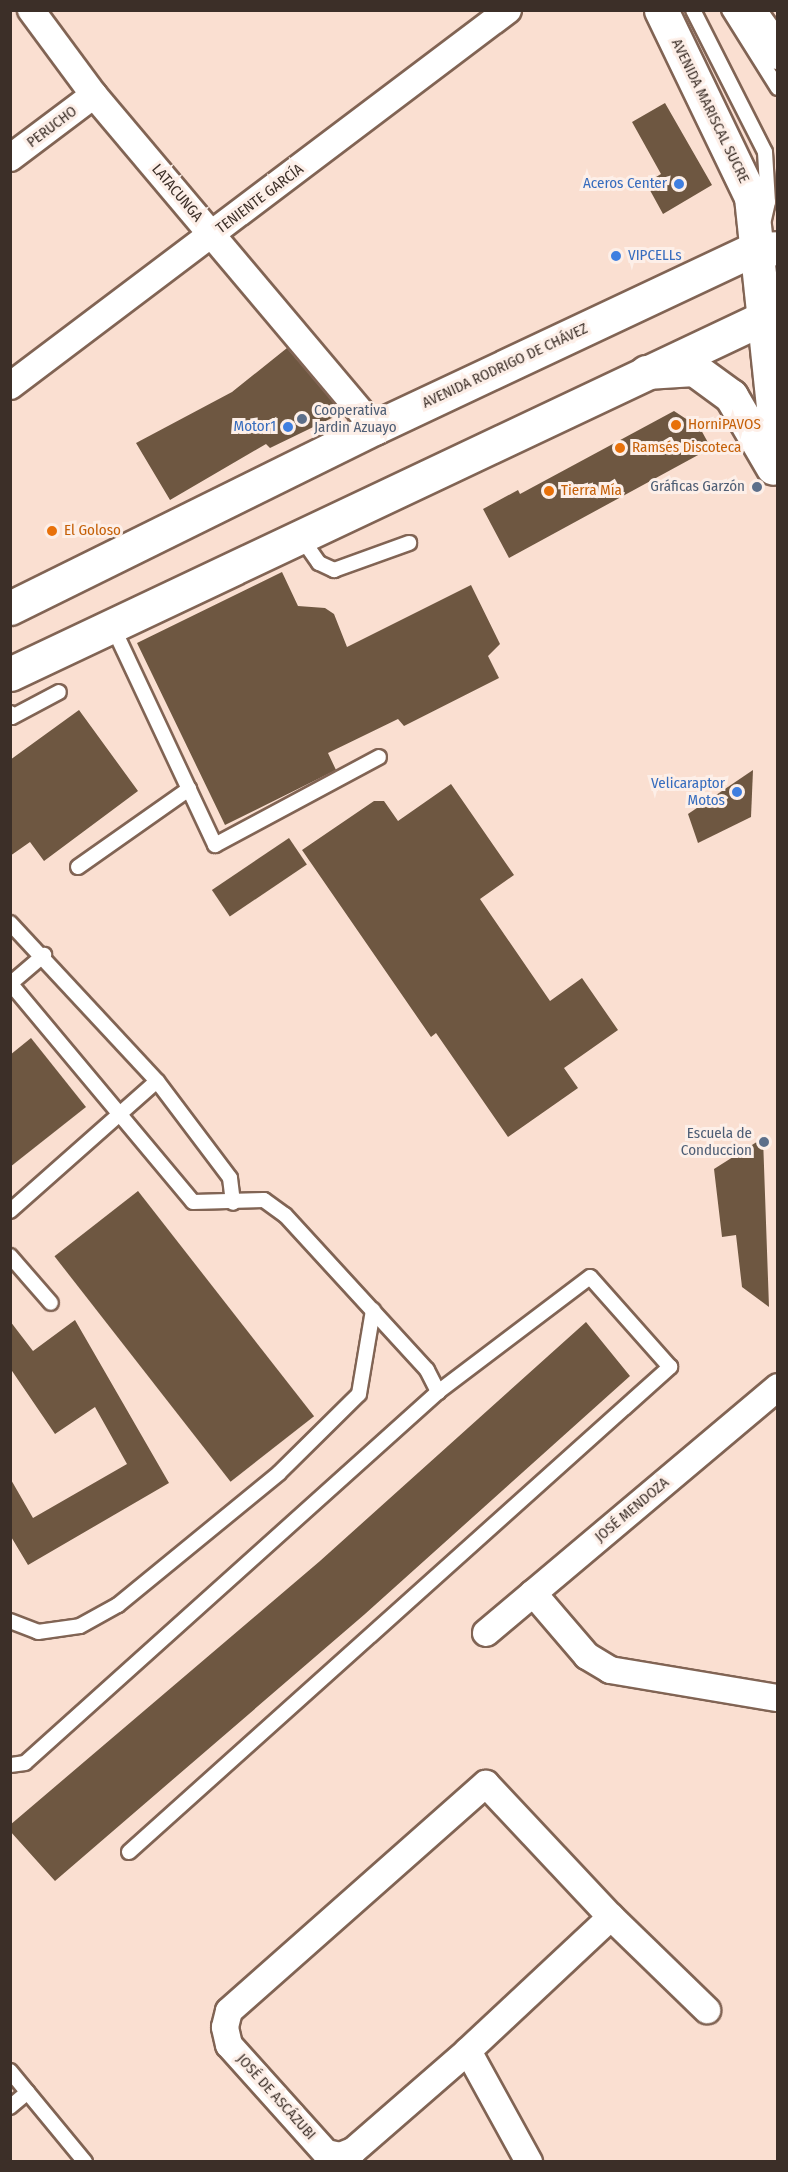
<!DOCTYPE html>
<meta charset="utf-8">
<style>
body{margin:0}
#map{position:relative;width:788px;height:2172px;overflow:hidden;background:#fadfd1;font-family:"Fira Sans Condensed",sans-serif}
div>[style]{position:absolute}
.building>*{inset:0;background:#6e5741;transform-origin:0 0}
.roads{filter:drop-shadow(2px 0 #816454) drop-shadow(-2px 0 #816454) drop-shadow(0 2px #816454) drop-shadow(0 -2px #816454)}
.service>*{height:14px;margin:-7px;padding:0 7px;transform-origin:7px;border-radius:7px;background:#fff}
.minor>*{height:26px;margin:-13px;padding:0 13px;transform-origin:13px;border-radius:13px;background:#fff}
.secondary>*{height:33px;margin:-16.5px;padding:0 16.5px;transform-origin:16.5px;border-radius:16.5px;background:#fff}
.primary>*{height:33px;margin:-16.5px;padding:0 16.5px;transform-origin:16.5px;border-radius:16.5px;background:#fff}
.dots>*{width:16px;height:16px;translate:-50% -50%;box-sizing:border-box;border:3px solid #fdefe8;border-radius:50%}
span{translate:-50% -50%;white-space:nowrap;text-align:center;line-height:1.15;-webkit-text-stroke:6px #fdefe8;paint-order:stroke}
.street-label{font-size:15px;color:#3c2f28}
.shop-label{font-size:15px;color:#366cbe}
.right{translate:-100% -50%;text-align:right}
.left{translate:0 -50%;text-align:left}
.service-label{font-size:15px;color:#4e5e75}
.food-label{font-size:15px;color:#c56008}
.frame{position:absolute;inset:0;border:12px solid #3c2f28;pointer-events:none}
</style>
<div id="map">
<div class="building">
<i style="clip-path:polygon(665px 103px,712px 185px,663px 214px,646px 183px,661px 174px,632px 122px)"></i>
<i style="clip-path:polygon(287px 348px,338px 408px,336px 416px,270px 448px,266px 444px,170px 500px,136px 443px,232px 392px)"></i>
<i style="clip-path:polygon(674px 411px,700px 428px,711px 448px,509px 558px,483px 509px,518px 490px,520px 494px)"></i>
<i style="clip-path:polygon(282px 572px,298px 606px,325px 608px,334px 614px,347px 647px,471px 585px,500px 644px,488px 656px,499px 678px,404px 726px,398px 719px,328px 753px,336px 770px,225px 825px,137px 643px)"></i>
<i style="clip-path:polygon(79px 710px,138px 791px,44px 861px,30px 842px,10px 856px,10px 760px)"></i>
<i style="clip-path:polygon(753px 770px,751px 817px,698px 843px,688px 814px)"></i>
<i style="clip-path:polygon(451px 784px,514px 875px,480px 899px,550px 1001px,582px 978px,618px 1030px,564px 1068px,578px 1088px,508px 1137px,436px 1033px,431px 1037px,302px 850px,374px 801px,384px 801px,398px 821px)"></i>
<i style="left:289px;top:838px;width:32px;height:93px;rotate:56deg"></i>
<i style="clip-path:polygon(31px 1038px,86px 1107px,10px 1167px,10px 1055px)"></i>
<i style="clip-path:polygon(763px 1138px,769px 1307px,742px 1287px,736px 1235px,722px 1237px,714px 1169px)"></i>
<i style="left:138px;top:1191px;width:286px;height:106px;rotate:52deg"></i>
<i style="clip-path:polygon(75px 1320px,169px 1483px,28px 1565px,10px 1535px,10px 1478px,33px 1518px,127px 1464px,95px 1407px,55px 1434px,10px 1368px,10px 1321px,33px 1351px)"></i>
<i style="clip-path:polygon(586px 1322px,630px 1376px,365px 1614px,55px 1881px,10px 1831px,10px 1825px,320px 1561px)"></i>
</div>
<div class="roads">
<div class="service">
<i style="left:693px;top:10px;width:159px;rotate:63.1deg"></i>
<i style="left:765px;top:152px;width:50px;rotate:86.6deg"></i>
<i style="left:768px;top:202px;width:17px;rotate:103deg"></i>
<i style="left:729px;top:10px;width:92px;rotate:57.9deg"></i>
<i style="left:300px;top:536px;width:33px;rotate:55deg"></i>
<i style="left:319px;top:563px;width:17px;rotate:25deg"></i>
<i style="left:334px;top:570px;width:80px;rotate:-19.8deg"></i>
<i style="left:112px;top:625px;width:243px;rotate:64.9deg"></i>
<i style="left:215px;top:845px;width:186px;rotate:-28.2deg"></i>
<i style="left:10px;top:713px;width:4px;rotate:63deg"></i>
<i style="left:12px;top:717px;width:53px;rotate:-28deg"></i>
<i style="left:78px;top:867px;width:136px;rotate:-35.1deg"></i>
<i style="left:10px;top:923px;width:216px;rotate:47.1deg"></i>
<i style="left:157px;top:1081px;width:121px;rotate:53deg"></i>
<i style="left:230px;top:1178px;width:25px;rotate:83deg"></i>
<i style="left:10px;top:983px;width:285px;rotate:50.1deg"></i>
<i style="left:193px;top:1202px;width:71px;rotate:-1.6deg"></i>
<i style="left:264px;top:1200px;width:26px;rotate:36deg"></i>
<i style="left:285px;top:1215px;width:210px;rotate:47.5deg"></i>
<i style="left:427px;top:1370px;width:25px;rotate:63deg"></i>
<i style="left:438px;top:1392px;width:555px;rotate:138.07deg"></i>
<i style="left:25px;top:1763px;width:15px;rotate:172deg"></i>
<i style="left:10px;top:984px;width:45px;rotate:-40.5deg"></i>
<i style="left:10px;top:1211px;width:196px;rotate:-41.5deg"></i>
<i style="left:10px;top:1256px;width:62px;rotate:48.9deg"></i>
<i style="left:10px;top:1621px;width:30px;rotate:21deg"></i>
<i style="left:38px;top:1632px;width:42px;rotate:-8.1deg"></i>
<i style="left:80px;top:1626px;width:43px;rotate:-28.9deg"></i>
<i style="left:118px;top:1605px;width:208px;rotate:-39.3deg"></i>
<i style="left:279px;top:1473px;width:112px;rotate:-44.6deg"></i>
<i style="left:359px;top:1394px;width:85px;rotate:-80.5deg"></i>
<i style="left:129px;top:1852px;width:727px;rotate:-41.88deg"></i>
<i style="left:670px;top:1367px;width:120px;rotate:-131.6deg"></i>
<i style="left:590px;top:1277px;width:191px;rotate:142.9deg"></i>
<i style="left:10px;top:2071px;width:118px;rotate:50.5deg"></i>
<i style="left:10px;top:2107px;width:23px;rotate:-40deg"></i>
</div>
<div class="minor">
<i style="left:31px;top:10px;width:106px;rotate:53.5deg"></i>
<i style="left:94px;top:95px;width:435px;rotate:49.9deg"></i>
<i style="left:10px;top:158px;width:105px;rotate:-36.9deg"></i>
<i style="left:10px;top:386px;width:624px;rotate:-37.05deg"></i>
<i style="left:533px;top:1593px;width:83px;rotate:49.4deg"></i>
<i style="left:587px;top:1656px;width:27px;rotate:31deg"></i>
<i style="left:610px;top:1670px;width:170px;rotate:9.5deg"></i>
<i style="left:486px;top:1633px;width:382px;rotate:-40.1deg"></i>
<i style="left:611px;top:1917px;width:196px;rotate:136.9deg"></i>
<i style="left:468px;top:2051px;width:152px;rotate:139deg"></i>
<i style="left:353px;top:2151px;width:14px;rotate:159deg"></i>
<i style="left:340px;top:2156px;width:14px;rotate:-168deg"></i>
<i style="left:326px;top:2153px;width:145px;rotate:-131.9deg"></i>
<i style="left:229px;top:2045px;width:18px;rotate:-103deg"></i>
<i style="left:225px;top:2027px;width:16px;rotate:-76deg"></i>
<i style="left:229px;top:2011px;width:343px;rotate:-41.5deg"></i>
<i style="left:486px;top:1784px;width:183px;rotate:46.8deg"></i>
<i style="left:611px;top:1917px;width:134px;rotate:44.1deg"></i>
<i style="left:468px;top:2051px;width:127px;rotate:61.2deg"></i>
</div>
<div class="secondary">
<i style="left:10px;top:608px;width:406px;rotate:-26.3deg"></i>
<i style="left:374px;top:428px;width:421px;rotate:-25.2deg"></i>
<i style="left:755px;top:249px;width:23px;rotate:-2deg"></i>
<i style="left:10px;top:674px;width:849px;rotate:-25.3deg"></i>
</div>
<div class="primary">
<i style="left:661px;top:10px;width:208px;rotate:64.3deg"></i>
<i style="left:751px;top:197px;width:260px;rotate:84deg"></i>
<i style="left:748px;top:10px;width:52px;rotate:54.5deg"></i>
<i style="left:646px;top:372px;width:48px;rotate:-3.6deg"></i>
<i style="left:694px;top:369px;width:46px;rotate:36.1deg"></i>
<i style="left:731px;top:396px;width:83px;rotate:59.7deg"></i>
</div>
</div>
<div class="dots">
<i style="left:679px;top:184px;background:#3f7fe0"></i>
<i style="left:616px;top:256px;background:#3f7fe0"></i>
<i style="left:302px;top:419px;background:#5c6f8a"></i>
<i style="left:676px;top:425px;background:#e8710a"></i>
<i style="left:288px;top:427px;background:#3f7fe0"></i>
<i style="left:620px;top:448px;background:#e8710a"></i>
<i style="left:757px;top:487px;background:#5c6f8a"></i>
<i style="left:549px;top:491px;background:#e8710a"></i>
<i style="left:52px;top:531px;background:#e8710a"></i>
<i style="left:737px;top:792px;background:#3f7fe0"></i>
<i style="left:764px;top:1142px;background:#5c6f8a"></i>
</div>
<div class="street-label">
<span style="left:710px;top:111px;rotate:64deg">AVENIDA MARISCAL SUCRE</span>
<span style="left:52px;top:127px;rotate:-37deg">PERUCHO</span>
<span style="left:177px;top:193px;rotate:50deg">LATACUNGA</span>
<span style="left:260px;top:199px;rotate:-37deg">TENIENTE GARCÍA</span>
<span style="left:505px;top:366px;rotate:-25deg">AVENIDA RODRIGO DE CHÁVEZ</span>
<span style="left:632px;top:1510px;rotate:-40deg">JOSÉ MENDOZA</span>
<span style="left:276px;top:2097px;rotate:48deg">JOSÉ DE ASCÁZUBI</span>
</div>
<div class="shop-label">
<span class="right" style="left:667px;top:184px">Aceros Center</span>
<span class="left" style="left:628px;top:256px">VIPCELLs</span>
<span class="right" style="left:276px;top:427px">Motor1</span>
<span class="right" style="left:725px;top:792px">Velicaraptor<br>Motos</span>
</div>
<div class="service-label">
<span class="left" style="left:314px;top:419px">Cooperativa<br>Jardin Azuayo</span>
<span class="right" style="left:745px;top:487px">Gráficas Garzón</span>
<span class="right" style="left:752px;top:1142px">Escuela de<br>Conduccion</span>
</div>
<div class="food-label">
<span class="left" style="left:688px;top:425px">HorniPAVOS</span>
<span class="left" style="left:632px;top:448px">Ramsés Discoteca</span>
<span class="left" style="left:561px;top:491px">Tierra Mía</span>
<span class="left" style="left:64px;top:531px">El Goloso</span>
</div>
<div class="frame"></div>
</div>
